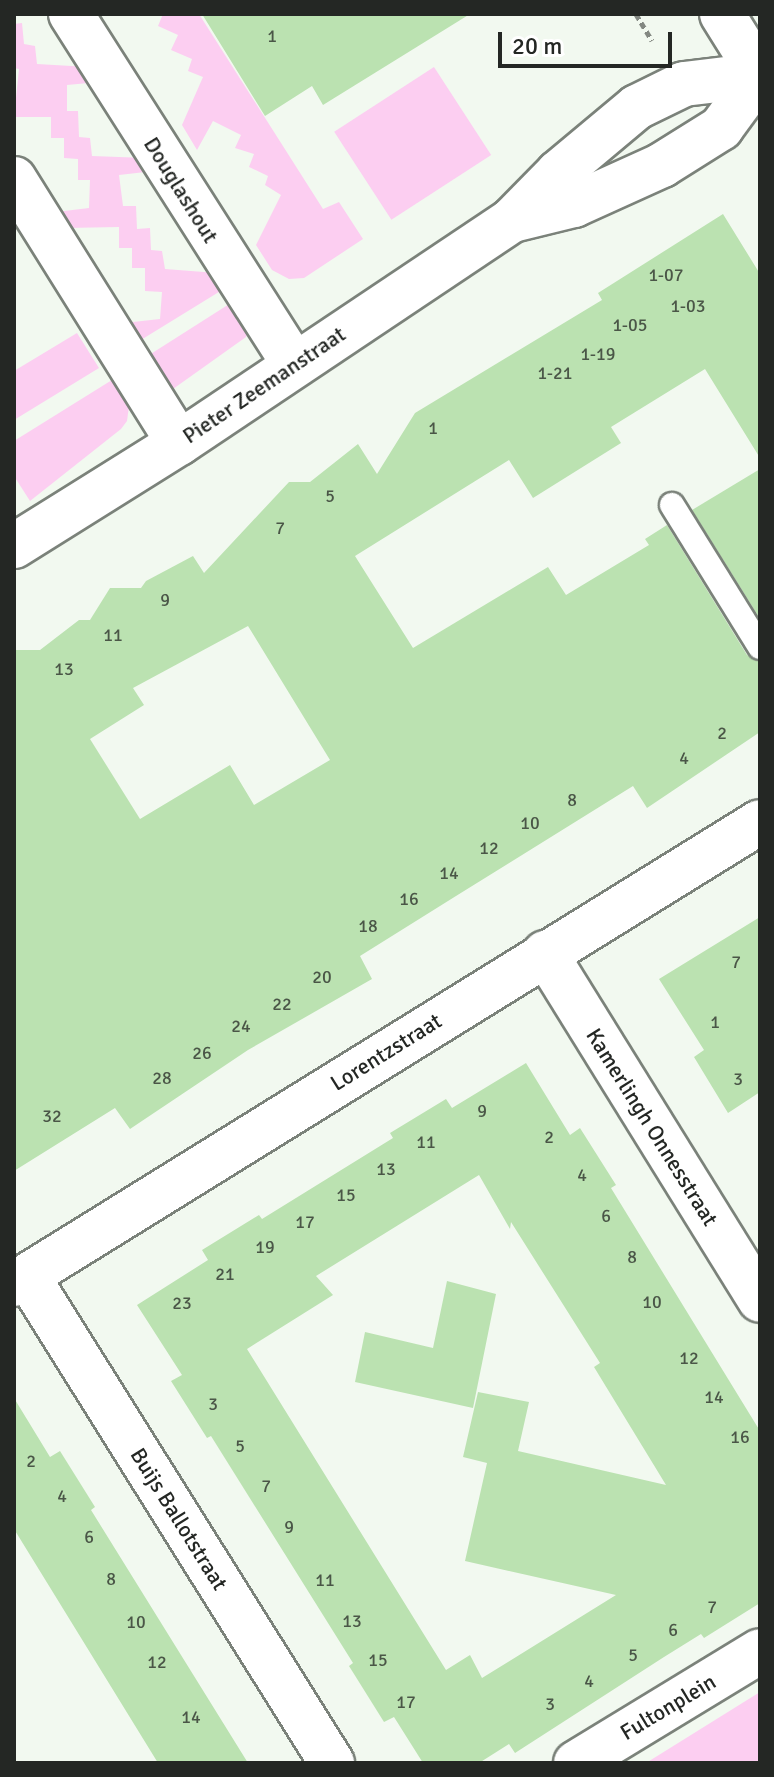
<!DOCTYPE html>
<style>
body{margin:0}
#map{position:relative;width:774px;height:1777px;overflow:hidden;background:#f2f9f0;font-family:Signika,sans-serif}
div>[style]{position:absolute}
.green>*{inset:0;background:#fccef1;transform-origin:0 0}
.building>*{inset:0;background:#bbe2b1}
.path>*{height:5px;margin-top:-2.5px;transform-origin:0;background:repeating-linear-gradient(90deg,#838882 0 6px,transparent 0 10px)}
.roads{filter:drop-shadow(2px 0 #7b827a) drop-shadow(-2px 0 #7b827a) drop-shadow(0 2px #7b827a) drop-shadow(0 -2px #7b827a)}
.lane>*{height:24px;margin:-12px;padding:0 12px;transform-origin:12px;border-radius:12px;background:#fff}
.street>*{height:44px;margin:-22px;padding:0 22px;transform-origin:22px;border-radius:22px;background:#fff}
.secondary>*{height:44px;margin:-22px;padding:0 22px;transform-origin:22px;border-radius:22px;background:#fff}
.primary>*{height:44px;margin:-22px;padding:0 22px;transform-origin:22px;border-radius:22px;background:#fff}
span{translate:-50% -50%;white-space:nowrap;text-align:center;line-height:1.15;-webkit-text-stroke:6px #fff;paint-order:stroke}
.number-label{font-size:18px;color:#4a5647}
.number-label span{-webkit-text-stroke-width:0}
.street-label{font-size:22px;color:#242724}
.frame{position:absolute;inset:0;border:16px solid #242724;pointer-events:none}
.scale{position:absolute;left:498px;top:32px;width:174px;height:36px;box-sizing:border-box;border:4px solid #242724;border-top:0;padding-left:10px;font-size:24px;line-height:28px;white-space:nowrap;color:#242724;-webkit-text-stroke:6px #fff;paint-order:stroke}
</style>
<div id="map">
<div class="green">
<i style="clip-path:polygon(163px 14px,199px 14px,323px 209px,339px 202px,363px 239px,304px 278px,289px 279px,272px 270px,256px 245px,281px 195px,265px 185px,268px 176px,249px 167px,254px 154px,235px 148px,241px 135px,213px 121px,197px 150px,182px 125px,203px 77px,188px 71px,192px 59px,171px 50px,178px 35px,158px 26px)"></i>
<i style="clip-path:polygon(22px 23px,24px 44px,35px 46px,37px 64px,89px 67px,99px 82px,67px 85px,67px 111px,78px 111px,79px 137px,90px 138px,92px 156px,146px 158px,154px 171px,119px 175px,123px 206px,136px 206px,137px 229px,150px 228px,151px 250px,162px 251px,165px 269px,217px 273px,227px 287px,136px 343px,124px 323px,160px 319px,162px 292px,145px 291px,145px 268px,132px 268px,132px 248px,119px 248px,119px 227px,66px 228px,56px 212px,89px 208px,90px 180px,78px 180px,78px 159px,64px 158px,64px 138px,51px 138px,51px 117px,14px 117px,19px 69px,14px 68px,14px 24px)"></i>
<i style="left:434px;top:67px;width:105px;height:119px;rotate:57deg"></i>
<i style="clip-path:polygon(234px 301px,248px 333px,246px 337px,173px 389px,166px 389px,146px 357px)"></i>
<i style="clip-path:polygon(77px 333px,99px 368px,14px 420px,14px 371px)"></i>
<i style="clip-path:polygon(120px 375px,130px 399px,127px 421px,121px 429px,30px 501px,14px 476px,14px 441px)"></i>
<i style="clip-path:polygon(760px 1692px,760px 1763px,646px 1763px)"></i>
</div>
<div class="building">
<i style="clip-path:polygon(202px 14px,470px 14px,323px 105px,312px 86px,265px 116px)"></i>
<i style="clip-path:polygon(evenodd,723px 214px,760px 274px,760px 458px,705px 369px,611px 427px,621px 443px,533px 498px,509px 460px,355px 556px,413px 648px,548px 567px,566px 595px,649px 545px,645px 539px,667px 525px,747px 655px,760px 662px,760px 732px,647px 808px,633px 786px,456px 896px,360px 956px,372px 979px,248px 1050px,130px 1129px,115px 1108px,14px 1171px,14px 650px,40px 650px,79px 620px,90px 620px,110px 588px,141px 588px,146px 581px,193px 556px,204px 573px,289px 482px,310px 482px,358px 444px,377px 474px,415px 413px,602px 300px,598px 293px,723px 214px,248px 626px,330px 760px,254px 805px,230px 765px,140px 819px,90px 739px,144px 705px,133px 688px,248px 626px)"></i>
<i style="clip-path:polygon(760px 469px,760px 619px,692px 510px)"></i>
<i style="clip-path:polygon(760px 917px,760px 1092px,728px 1113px,694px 1057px,704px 1050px,659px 979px)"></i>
<i style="clip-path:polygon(evenodd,526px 1063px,570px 1135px,580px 1128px,616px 1185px,611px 1188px,760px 1431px,760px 1603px,704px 1638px,701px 1634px,664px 1657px,515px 1753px,509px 1744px,479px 1763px,423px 1763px,394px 1717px,384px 1722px,349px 1666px,353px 1663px,211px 1436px,207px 1438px,171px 1381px,182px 1375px,137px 1305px,208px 1260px,202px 1250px,259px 1215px,262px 1219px,393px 1138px,390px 1133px,446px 1099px,452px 1108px,526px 1063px,479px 1175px,510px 1229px,511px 1222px,600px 1363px,594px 1367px,666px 1485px,518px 1451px,529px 1402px,478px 1392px,463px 1457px,487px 1463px,465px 1561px,616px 1595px,482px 1678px,470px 1655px,446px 1670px,247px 1349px,333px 1295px,316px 1276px,479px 1175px)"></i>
<i style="clip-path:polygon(447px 1281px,496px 1294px,473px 1408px,355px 1382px,365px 1332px,433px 1348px)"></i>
<i style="clip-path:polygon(14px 1398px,50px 1457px,60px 1451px,95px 1507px,91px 1510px,248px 1763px,158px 1763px,14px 1529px)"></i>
</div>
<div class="path">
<i style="left:636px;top:14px;width:31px;rotate:59deg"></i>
</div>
<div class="roads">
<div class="lane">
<i style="left:672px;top:505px;width:167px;rotate:58.2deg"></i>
</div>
<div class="street">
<i style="left:71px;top:14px;width:415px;rotate:57.5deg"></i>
<i style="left:14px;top:179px;width:311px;rotate:58deg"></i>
<i style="left:545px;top:953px;width:408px;rotate:58.2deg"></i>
<i style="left:27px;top:1276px;width:575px;rotate:57.94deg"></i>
<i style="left:14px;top:1284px;width:877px;rotate:-31.77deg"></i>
<i style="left:576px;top:1763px;width:215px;rotate:-31.3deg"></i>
</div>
<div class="secondary">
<i style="left:512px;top:220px;width:64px;rotate:-13.6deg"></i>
<i style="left:574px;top:205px;width:97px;rotate:-24.4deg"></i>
<i style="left:662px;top:165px;width:70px;rotate:-32.1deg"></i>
<i style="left:721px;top:128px;width:66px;rotate:-53.7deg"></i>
<i style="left:14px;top:546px;width:195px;rotate:-32deg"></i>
<i style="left:179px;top:443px;width:401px;rotate:-33.8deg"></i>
<i style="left:512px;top:220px;width:66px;rotate:-45.6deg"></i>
<i style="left:558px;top:173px;width:103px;rotate:-39.9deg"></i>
<i style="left:637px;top:107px;width:52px;rotate:-26.1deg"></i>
<i style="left:684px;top:84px;width:77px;rotate:-6.8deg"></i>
</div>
<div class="primary">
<i style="left:722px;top:14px;width:72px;rotate:58.1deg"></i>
</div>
</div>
<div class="number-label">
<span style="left:272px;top:36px">1</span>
<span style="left:666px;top:275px">1-07</span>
<span style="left:688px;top:306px">1-03</span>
<span style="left:630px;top:325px">1-05</span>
<span style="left:598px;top:354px">1-19</span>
<span style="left:555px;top:373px">1-21</span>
<span style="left:433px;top:428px">1</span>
<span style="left:330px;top:496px">5</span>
<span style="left:280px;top:528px">7</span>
<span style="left:165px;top:600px">9</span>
<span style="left:113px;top:635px">11</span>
<span style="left:64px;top:669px">13</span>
<span style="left:722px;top:733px">2</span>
<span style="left:684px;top:758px">4</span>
<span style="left:572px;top:800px">8</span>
<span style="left:530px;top:823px">10</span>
<span style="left:489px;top:848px">12</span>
<span style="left:449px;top:873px">14</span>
<span style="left:409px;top:899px">16</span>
<span style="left:368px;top:926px">18</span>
<span style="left:736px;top:962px">7</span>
<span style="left:322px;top:977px">20</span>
<span style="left:282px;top:1004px">22</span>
<span style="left:715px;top:1022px">1</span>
<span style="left:241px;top:1026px">24</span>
<span style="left:202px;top:1053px">26</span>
<span style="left:162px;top:1078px">28</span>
<span style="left:738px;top:1079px">3</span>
<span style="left:482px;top:1111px">9</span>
<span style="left:52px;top:1116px">32</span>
<span style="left:549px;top:1137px">2</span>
<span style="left:426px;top:1142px">11</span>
<span style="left:386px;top:1169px">13</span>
<span style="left:582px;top:1175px">4</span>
<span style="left:346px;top:1195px">15</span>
<span style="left:606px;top:1216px">6</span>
<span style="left:305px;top:1222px">17</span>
<span style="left:265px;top:1247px">19</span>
<span style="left:632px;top:1257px">8</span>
<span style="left:225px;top:1274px">21</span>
<span style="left:652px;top:1302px">10</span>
<span style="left:182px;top:1303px">23</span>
<span style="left:689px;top:1358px">12</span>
<span style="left:714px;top:1397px">14</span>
<span style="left:213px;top:1404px">3</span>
<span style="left:740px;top:1437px">16</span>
<span style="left:240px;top:1446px">5</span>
<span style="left:31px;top:1461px">2</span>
<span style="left:266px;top:1486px">7</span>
<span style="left:62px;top:1496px">4</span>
<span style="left:289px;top:1527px">9</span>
<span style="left:89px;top:1537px">6</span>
<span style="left:111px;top:1579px">8</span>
<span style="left:325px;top:1580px">11</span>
<span style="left:712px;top:1607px">7</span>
<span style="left:352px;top:1621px">13</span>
<span style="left:136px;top:1622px">10</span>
<span style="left:673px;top:1630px">6</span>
<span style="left:633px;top:1655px">5</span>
<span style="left:378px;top:1660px">15</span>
<span style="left:157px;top:1662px">12</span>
<span style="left:589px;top:1681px">4</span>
<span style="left:406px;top:1702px">17</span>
<span style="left:550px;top:1704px">3</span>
<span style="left:191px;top:1717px">14</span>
</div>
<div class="street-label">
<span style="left:181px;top:190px;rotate:58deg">Douglashout</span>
<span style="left:264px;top:385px;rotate:-34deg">Pieter Zeemanstraat</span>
<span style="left:386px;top:1052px;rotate:-32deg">Lorentzstraat</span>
<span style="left:652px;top:1127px;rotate:58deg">Kamerlingh Onnesstraat</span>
<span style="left:179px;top:1519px;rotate:58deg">Buijs Ballotstraat</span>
<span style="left:668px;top:1707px;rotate:-31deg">Fultonplein</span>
</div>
<div class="frame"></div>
<div class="scale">20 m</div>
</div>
